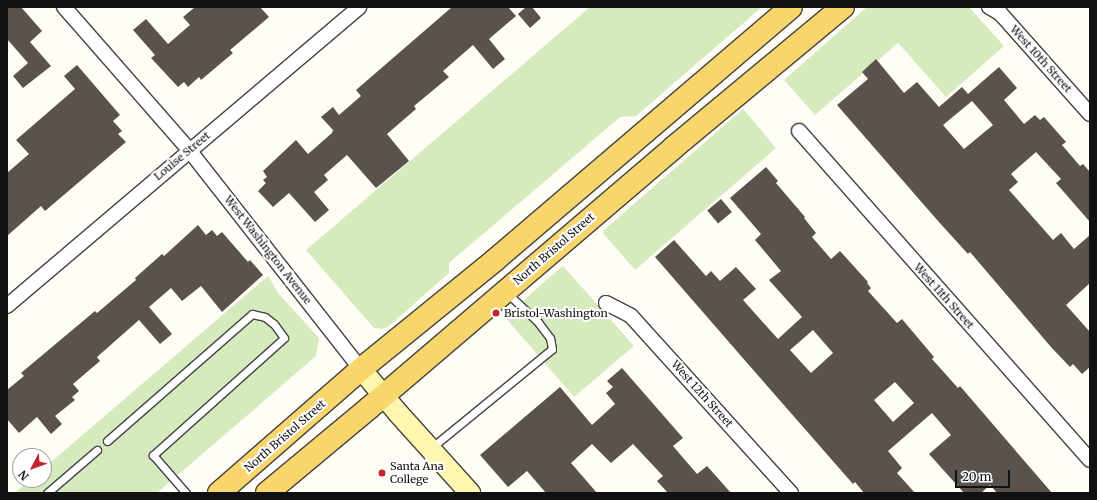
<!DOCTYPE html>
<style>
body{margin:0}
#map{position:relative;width:1097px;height:500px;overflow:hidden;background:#fffdf5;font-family:Merriweather,serif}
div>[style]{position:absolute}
.green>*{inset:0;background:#d5ebbd}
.building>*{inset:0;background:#5a524d;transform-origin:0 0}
.roads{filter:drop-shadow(1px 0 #444) drop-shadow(-1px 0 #444) drop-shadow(0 1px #444) drop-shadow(0 -1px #444)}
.lane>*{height:7px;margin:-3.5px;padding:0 3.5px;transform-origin:3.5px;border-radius:3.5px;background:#fff}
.street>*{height:14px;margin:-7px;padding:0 7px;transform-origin:7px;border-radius:7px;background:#fff}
.secondary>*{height:20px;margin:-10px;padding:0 10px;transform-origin:10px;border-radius:10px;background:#fff6b0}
.primary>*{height:22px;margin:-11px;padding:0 11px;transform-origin:11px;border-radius:11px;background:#f9d66b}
.dots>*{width:11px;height:11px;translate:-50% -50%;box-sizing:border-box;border:2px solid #fff;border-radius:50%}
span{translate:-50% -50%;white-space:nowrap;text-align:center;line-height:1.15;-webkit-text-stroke:4px #fff;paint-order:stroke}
.street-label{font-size:11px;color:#111}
.poi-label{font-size:11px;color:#111}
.left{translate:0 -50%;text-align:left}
.frame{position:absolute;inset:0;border:8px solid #111;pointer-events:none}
.north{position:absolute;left:12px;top:448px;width:40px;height:40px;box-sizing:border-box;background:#fff;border:1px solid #a0a0a0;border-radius:50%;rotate:229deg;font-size:11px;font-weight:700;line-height:16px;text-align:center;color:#111}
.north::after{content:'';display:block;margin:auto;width:14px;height:18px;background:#c4262e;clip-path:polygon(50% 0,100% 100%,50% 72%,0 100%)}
.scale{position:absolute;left:955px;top:470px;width:55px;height:18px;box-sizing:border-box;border:2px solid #111;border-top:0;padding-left:5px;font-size:12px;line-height:14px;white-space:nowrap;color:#111;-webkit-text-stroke:3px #fff;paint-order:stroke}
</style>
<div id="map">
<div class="green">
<i style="clip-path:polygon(590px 7px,762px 7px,636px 116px,620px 117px,449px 263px,449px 273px,388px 327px,382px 329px,374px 328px,306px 250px)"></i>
<i style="clip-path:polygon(867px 7px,969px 7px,1004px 46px,946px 97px,898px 43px,815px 115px,784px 80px)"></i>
<i style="clip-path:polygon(743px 109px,776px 148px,635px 270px,603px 233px,604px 230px)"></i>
<i style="clip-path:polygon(563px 266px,634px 346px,574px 397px,505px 317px,560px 268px)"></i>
<i style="clip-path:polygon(268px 276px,278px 293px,319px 338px,316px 356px,157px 493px,15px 493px,30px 480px,44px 480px,44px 468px)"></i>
</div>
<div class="building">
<i style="clip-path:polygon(7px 7px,21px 7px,42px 31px,30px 42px,51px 66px,23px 88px,13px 76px,28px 63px,7px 39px)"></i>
<i style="clip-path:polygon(195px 7px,260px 7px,269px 17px,230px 50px,233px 53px,201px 80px,199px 77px,188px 87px,184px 82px,178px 87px,151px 58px,155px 55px,133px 30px,146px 19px,168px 44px,190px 25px,183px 17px)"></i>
<i style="clip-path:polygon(452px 7px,508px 7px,516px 16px,489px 39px,505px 59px,493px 69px,473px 45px,443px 71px,449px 77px,414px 106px,416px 109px,387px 134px,409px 161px,376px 188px,347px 155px,324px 175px,328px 180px,314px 192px,329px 210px,315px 222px,289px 193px,273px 207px,258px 191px,266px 183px,263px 180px,267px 177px,263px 171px,296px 140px,308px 154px,332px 133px,333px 130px,321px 117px,333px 107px,339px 115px,361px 96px,356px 90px)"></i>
<i style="clip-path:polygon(526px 7px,532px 7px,541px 18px,530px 28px,518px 14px)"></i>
<i style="clip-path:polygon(evenodd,876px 59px,904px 93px,917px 82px,939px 107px,962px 87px,968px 94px,999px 67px,1017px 88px,1004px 100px,1024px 124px,1035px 115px,1040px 120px,1044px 117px,1066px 142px,1062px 145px,1080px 166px,1083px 164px,1090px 172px,1090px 222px,1056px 183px,1061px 179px,1036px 152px,1011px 174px,1018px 182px,1009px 190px,1053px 240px,1061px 233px,1074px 249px,1090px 235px,1090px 283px,1066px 305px,1090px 332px,1090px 367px,1082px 374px,1073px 364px,1070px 367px,1051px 347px,970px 252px,968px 254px,938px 221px,837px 105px,868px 79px,862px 72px,876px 59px,972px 101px,993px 125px,964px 149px,943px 125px,972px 101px)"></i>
<i style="clip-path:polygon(77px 65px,120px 115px,113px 121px,122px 131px,118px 134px,126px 142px,45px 211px,41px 206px,7px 236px,7px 173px,29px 154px,16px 140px,75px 89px,64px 76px)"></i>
<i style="clip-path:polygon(evenodd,766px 167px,778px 181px,776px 183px,805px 217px,804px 218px,816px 233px,812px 237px,831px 259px,840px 251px,868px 282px,867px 283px,871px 288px,868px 291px,897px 323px,902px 319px,934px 357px,932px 359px,958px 388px,960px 386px,1052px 493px,997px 493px,990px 485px,981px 493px,964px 493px,929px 454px,951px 435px,932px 413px,888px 451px,902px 468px,897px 473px,915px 493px,864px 493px,855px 482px,853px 484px,748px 364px,655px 257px,674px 240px,706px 276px,711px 271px,720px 281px,736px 267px,756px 289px,743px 300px,778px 339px,802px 317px,769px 280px,781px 271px,755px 240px,761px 234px,730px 198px,766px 167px,813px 330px,833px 353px,811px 373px,790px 350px,813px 330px,766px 167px,895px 382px,914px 403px,893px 422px,874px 400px,895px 382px)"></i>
<i style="left:721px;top:199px;width:17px;height:18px;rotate:50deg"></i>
<i style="clip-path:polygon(198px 225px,206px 235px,212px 230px,217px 236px,222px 232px,248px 262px,250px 260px,263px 275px,222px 312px,201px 286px,182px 301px,171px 288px,149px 307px,172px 334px,160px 344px,139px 320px,97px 357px,100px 361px,73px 384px,79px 391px,72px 397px,75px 400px,55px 416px,62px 424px,51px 434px,37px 417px,19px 433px,7px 419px,7px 390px,24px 376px,21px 373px,95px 311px,97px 313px,136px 280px,135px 278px,162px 254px,164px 256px)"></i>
<i style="clip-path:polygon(622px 368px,683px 438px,673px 446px,697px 474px,707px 466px,731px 493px,668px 493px,657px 481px,663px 476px,633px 444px,611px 463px,592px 444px,571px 463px,597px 493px,546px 493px,527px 471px,508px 487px,480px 455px,560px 387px,592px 425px,615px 404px,606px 393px,613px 387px,607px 381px)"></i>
</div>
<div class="roads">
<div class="lane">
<i style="left:107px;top:441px;width:193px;rotate:-41.2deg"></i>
<i style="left:252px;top:314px;width:13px;rotate:13deg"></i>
<i style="left:265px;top:317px;width:11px;rotate:38deg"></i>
<i style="left:274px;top:324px;width:17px;rotate:54deg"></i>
<i style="left:284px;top:338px;width:176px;rotate:138.2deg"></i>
<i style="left:153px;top:455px;width:50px;rotate:49deg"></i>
<i style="left:431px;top:448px;width:156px;rotate:-39.3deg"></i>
<i style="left:552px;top:349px;width:11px;rotate:-100deg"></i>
<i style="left:550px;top:338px;width:20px;rotate:-127deg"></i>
<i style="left:538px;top:322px;width:42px;rotate:-136.9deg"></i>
<i style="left:47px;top:493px;width:66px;rotate:-40.7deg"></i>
</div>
<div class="street">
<i style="left:64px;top:7px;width:190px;rotate:48.8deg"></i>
<i style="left:189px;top:150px;width:278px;rotate:51.9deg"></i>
<i style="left:989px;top:7px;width:13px;rotate:29deg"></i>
<i style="left:1000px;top:13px;width:135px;rotate:48.3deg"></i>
<i style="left:799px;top:131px;width:439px;rotate:48.5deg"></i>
<i style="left:606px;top:303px;width:28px;rotate:27deg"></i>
<i style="left:631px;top:316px;width:239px;rotate:47.9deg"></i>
<i style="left:7px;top:306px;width:462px;rotate:-40.3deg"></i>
</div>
<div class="secondary">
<i style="left:361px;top:369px;width:57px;rotate:49.9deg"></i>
<i style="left:398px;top:413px;width:108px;rotate:48deg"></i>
</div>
<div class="primary">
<i style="left:219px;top:493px;width:189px;rotate:-41.1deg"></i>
<i style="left:361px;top:369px;width:173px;rotate:-39.1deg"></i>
<i style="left:495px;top:260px;width:389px;rotate:-40.5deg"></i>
<i style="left:267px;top:493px;width:133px;rotate:-39.8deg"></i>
<i style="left:369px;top:408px;width:400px;rotate:-40.5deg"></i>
<i style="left:673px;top:148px;width:221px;rotate:-39.7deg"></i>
</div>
</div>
<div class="dots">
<i style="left:496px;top:313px;background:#c4262e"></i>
<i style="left:382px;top:473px;background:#c4262e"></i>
</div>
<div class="street-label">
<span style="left:1041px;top:59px;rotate:48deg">West 10th Street</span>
<span style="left:182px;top:156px;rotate:-40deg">Louise Street</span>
<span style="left:554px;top:249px;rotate:-41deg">North Bristol Street</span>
<span style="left:268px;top:250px;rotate:52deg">West Washington Avenue</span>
<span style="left:944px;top:296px;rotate:48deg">West 11th Street</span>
<span style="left:702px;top:394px;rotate:48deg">West 12th Street</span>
<span style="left:285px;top:436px;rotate:-41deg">North Bristol Street</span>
</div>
<div class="poi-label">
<span class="left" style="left:504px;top:313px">Bristol-Washington</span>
<span class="left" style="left:390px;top:473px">Santa Ana<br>College</span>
</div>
<div class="frame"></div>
<div class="north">N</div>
<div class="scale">20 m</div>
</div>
